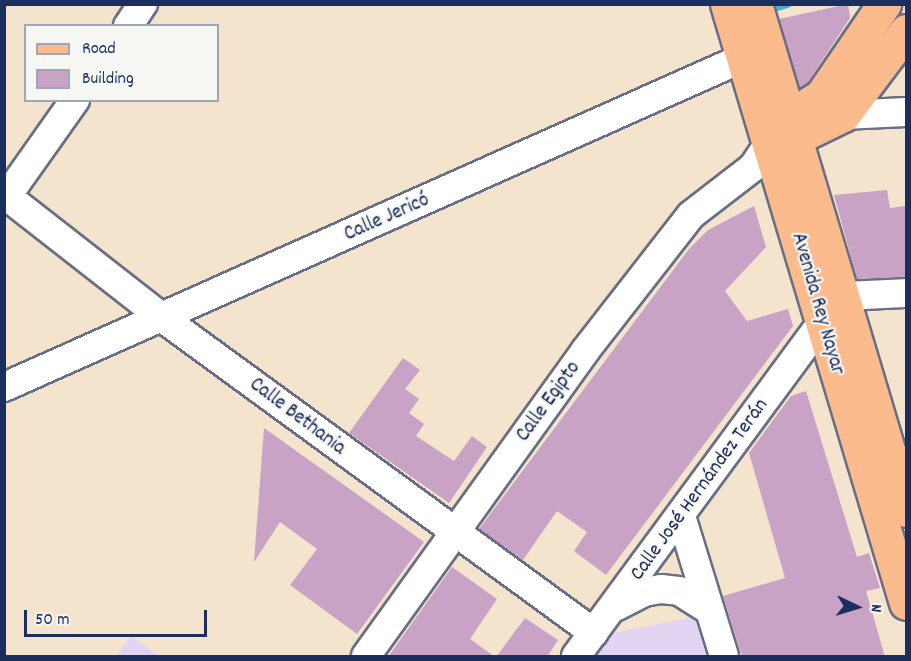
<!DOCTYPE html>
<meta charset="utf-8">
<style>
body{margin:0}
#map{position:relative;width:911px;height:661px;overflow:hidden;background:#f4e3cd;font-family:Dekko,sans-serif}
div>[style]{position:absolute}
.built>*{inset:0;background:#e2d4f3}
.stream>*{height:8px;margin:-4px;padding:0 4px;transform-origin:4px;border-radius:4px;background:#4aadca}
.building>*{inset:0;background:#c8a3c6}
.roads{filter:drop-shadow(2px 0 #676e85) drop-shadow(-2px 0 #676e85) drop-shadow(0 2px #676e85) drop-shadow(0 -2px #676e85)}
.minor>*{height:28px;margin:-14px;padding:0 14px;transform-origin:14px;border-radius:14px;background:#fff}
.major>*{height:33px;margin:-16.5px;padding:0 16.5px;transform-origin:16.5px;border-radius:16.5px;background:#fbbb8d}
span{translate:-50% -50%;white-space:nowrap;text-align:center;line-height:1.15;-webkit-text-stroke:4.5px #f6f6f2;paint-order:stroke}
.street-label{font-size:21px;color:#1b2f5e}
.frame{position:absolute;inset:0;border:6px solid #1b2f5e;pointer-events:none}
.legend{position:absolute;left:24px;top:24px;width:195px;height:78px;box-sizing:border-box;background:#f6f6f2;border:2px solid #9ea6b7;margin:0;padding:8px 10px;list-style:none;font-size:18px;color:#1b2f5e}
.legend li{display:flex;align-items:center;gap:12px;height:30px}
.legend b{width:30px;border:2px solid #9ea6b7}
.north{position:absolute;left:827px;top:577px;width:60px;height:60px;-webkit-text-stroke:4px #f6f6f2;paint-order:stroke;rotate:94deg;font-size:16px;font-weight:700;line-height:24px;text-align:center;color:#1b2f5e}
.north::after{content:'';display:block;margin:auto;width:21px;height:27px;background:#1b2f5e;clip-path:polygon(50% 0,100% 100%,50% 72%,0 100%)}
.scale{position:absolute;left:24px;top:610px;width:183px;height:27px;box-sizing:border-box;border:3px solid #1b2f5e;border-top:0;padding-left:8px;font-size:18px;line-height:21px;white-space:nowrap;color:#1b2f5e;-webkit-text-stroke:4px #f6f6f2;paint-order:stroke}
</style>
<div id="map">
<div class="built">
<i style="clip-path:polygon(695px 617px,707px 656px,595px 656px,612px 633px)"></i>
<i style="clip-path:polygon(131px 636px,160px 656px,117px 656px)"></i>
</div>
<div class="stream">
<i style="left:774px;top:8px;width:14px;rotate:-17deg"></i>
</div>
<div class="building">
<i style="clip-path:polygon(848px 4px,850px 18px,808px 82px,800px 88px,779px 19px)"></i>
<i style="clip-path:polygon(887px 190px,890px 208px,906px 206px,906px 277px,857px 279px,834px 195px)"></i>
<i style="clip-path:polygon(754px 206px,766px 247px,725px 291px,747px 321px,788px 309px,793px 326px,606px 575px,574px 551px,587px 532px,557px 511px,523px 560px,479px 529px,689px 249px,708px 230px)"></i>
<i style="clip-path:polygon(403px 358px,420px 370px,405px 389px,419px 399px,409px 413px,424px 424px,416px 436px,454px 461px,472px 436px,487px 447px,449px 503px,349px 433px)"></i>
<i style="clip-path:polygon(806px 391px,857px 557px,869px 553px,880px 588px,866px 591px,885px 657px,742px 657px,723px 596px,785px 578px,749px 453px,791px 396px)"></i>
<i style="clip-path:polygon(264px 428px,424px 542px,357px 634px,290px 585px,317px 549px,280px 522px,254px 562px)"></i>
<i style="clip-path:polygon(452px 567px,497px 599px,470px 639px,495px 657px,388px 657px)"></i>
<i style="clip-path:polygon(525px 618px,558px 640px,547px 657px,496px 657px)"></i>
</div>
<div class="roads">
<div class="minor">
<i style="left:128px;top:26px;width:27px;rotate:-56deg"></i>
<i style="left:829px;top:103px;width:18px;rotate:41deg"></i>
<i style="left:843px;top:115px;width:63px;rotate:-2.7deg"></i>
<i style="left:4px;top:194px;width:203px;rotate:38deg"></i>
<i style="left:164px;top:319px;width:532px;rotate:36.14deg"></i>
<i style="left:7px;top:196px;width:118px;rotate:-54.7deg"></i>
<i style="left:843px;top:296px;width:63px;rotate:-2.7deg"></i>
<i style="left:4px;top:387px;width:831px;rotate:-24deg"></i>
<i style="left:681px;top:516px;width:146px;rotate:72.9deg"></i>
<i style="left:617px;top:606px;width:30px;rotate:-27deg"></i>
<i style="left:644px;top:592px;width:17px;rotate:-10deg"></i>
<i style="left:661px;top:589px;width:18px;rotate:6deg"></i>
<i style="left:679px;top:591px;width:36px;rotate:32deg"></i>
<i style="left:366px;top:656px;width:375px;rotate:-54.3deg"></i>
<i style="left:585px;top:351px;width:172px;rotate:-52.1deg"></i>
<i style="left:691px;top:215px;width:78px;rotate:-37.7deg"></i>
<i style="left:753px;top:167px;width:30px;rotate:-56deg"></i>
<i style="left:576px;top:656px;width:415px;rotate:-53.6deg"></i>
</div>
<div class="major">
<i style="left:727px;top:4px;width:625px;rotate:73.36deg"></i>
<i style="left:755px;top:4px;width:528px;rotate:73.38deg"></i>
<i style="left:777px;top:133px;width:21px;rotate:-53deg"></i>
<i style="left:790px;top:116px;width:37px;rotate:-33deg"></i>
<i style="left:821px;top:96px;width:112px;rotate:-55.6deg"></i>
<i style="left:783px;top:154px;width:21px;rotate:-51deg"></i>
<i style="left:796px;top:138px;width:52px;rotate:-26.1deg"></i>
<i style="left:843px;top:115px;width:105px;rotate:-53.1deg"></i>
</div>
</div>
<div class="street-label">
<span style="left:387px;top:218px;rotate:-24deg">Calle Jericó</span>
<span style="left:817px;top:304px;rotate:74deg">Avenida Rey Nayar</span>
<span style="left:549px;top:402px;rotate:-54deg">Calle Egipto</span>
<span style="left:297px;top:417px;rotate:37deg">Calle Bethania</span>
<span style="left:700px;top:490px;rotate:-54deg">Calle José Hernández Terán</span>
</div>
<div class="frame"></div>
<ul class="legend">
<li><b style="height:8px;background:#fbbb8d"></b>Road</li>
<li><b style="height:16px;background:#c8a3c6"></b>Building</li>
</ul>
<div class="north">N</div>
<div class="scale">50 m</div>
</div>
